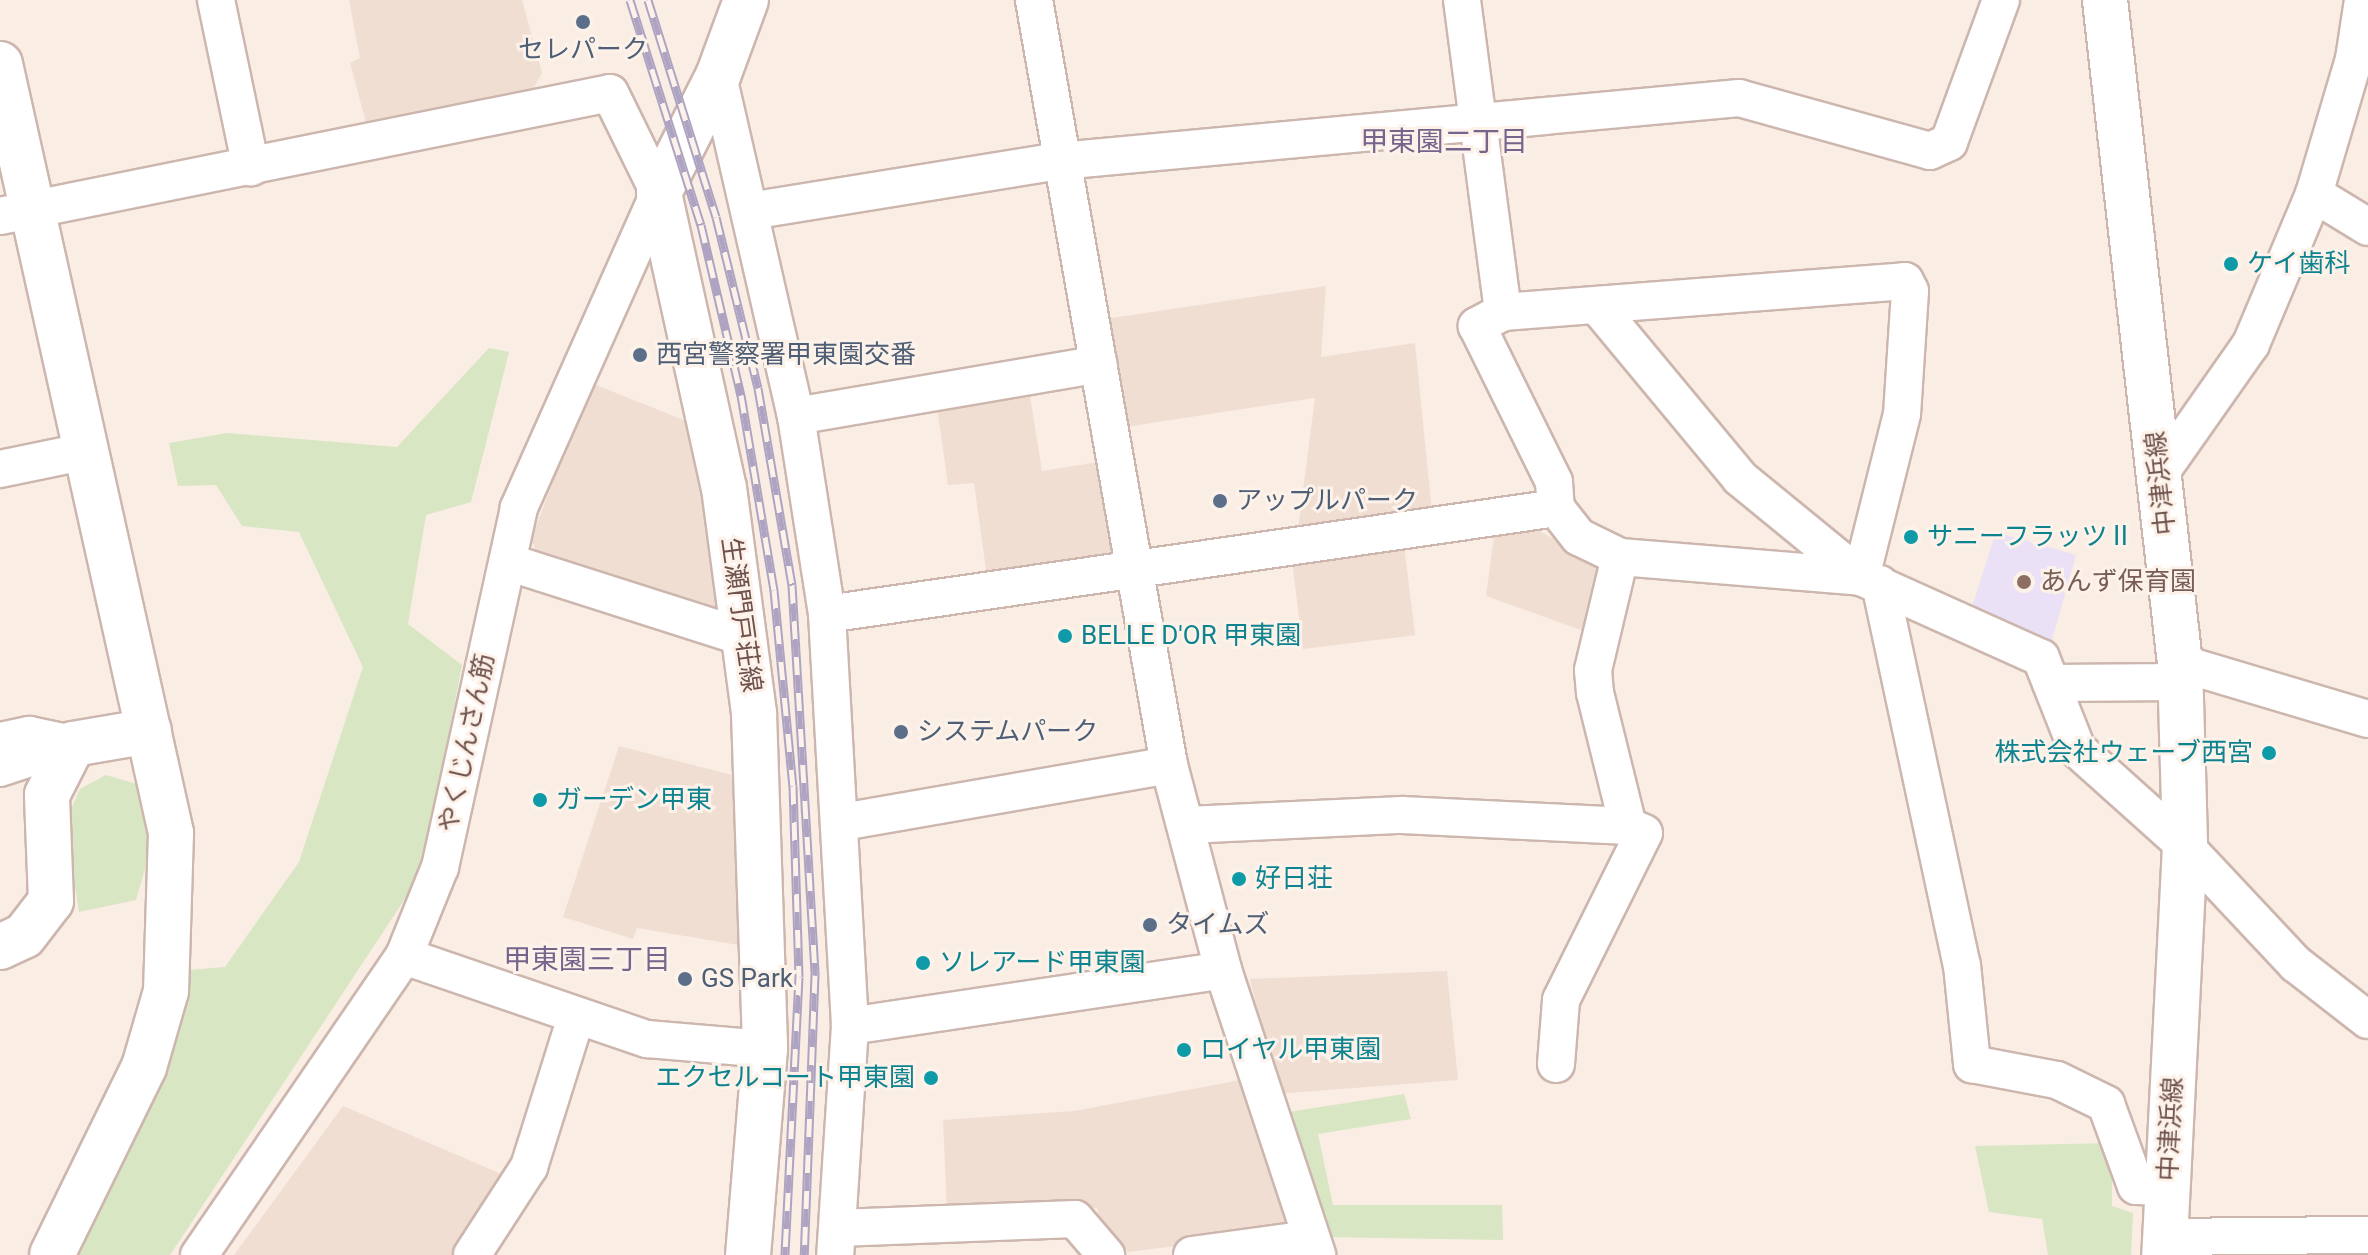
<!DOCTYPE html>
<meta charset="utf-8">
<style>
body{margin:0}
#map{position:relative;width:2368px;height:1255px;overflow:hidden;background:#faede4;font-family:Roboto,"Noto Sans JP",sans-serif}
div>[style]{position:absolute}
.residential>*{inset:0;background:#f1ded3;transform-origin:0 0}
.education>*{inset:0;background:#eae1f6}
.green>*{inset:0;background:#d8e6c4}
.roads{filter:drop-shadow(2px 0 #ccb6ae) drop-shadow(-2px 0 #ccb6ae) drop-shadow(0 2px #ccb6ae) drop-shadow(0 -2px #ccb6ae)}
.street>*{height:36px;margin:-18px;padding:0 18px;transform-origin:18px;border-radius:18px;background:#fff}
.secondary>*{height:44px;margin:-22px;padding:0 22px;transform-origin:22px;border-radius:22px;background:#fff}
.rail>*{height:9px;margin-top:-4.5px;transform-origin:0;background:repeating-linear-gradient(90deg,#fdf2e9 0 18px,#aea4c2 0 36px);box-sizing:border-box;border-block:2px solid #aea4c2}
.dots>*{width:22px;height:22px;translate:-50% -50%;box-sizing:border-box;border:4px solid #fdf2e9;border-radius:50%}
span{translate:-50% -50%;white-space:nowrap;text-align:center;line-height:1.15;-webkit-text-stroke:6px #fdf2e9;paint-order:stroke}
.service-label{font-size:26px;color:#4e5e75}
.left{translate:0 -50%;text-align:left}
.culture-label{font-size:26px;color:#0d838f}
.right{translate:-100% -50%;text-align:right}
.street-label{font-size:26px;color:#6f524c}
.education-label{font-size:26px;color:#785e54}
.neighbourhood-label{font-size:28px;color:#77648c}
</style>
<div id="map">
<div class="residential">
<i style="clip-path:polygon(349px 0,522px 0,542px 73px,532px 91px,367px 126px,350px 63px,360px 58px)"></i>
<i style="clip-path:polygon(1326px 286px,1321px 357px,1415px 343px,1432px 512px,1298px 529px,1315px 398px,1125px 427px,1105px 319px)"></i>
<i style="clip-path:polygon(591px 383px,694px 424px,724px 603px,709px 615px,539px 559px,531px 539px)"></i>
<i style="clip-path:polygon(1028px 384px,1042px 471px,1099px 462px,1116px 555px,987px 577px,974px 483px,948px 485px,936px 400px)"></i>
<i style="clip-path:polygon(1530px 526px,1608px 568px,1595px 635px,1486px 596px,1495px 529px)"></i>
<i style="left:1403px;top:537px;width:99px;height:113px;rotate:83deg"></i>
<i style="clip-path:polygon(619px 746px,744px 778px,750px 947px,637px 928px,633px 939px,563px 917px)"></i>
<i style="clip-path:polygon(1447px 971px,1458px 1080px,1276px 1094px,1250px 979px)"></i>
<i style="clip-path:polygon(1246px 1079px,1288px 1232px,1128px 1252px,1100px 1223px,1097px 1208px,947px 1213px,943px 1120px,1074px 1111px)"></i>
<i style="clip-path:polygon(343px 1106px,506px 1176px,455px 1255px,234px 1255px)"></i>
</div>
<div class="education">
<i style="clip-path:polygon(1996px 532px,2076px 555px,2050px 647px,1971px 610px)"></i>
</div>
<div class="green">
<i style="clip-path:polygon(489px 348px,509px 352px,471px 502px,426px 515px,408px 624px,462px 665px,422px 873px,170px 1255px,65px 1255px,130px 1123px,189px 970px,225px 967px,299px 862px,363px 667px,299px 532px,242px 526px,216px 485px,178px 486px,169px 443px,227px 433px,397px 447px)"></i>
<i style="clip-path:polygon(106px 775px,140px 785px,149px 855px,136px 900px,79px 912px,65px 822px,80px 789px)"></i>
<i style="clip-path:polygon(1404px 1094px,1411px 1119px,1318px 1134px,1333px 1205px,1502px 1205px,1503px 1240px,1323px 1237px,1282px 1113px)"></i>
<i style="clip-path:polygon(2112px 1143px,2112px 1206px,2133px 1213px,2131px 1255px,2048px 1255px,2042px 1219px,1989px 1212px,1975px 1146px)"></i>
</div>
<div class="roads">
<div class="street">
<i style="left:216px;top:0;width:171px;rotate:78.2deg"></i>
<i style="left:1034px;top:0;width:777px;rotate:79.99deg"></i>
<i style="left:1169px;top:765px;width:212px;rotate:75.2deg"></i>
<i style="left:1223px;top:970px;width:300px;rotate:71.7deg"></i>
<i style="left:1462px;top:0;width:315px;rotate:82.5deg"></i>
<i style="left:1503px;top:312px;width:30px;rotate:152deg"></i>
<i style="left:1477px;top:326px;width:174px;rotate:63.7deg"></i>
<i style="left:1554px;top:482px;width:26px;rotate:86deg"></i>
<i style="left:1556px;top:508px;width:37px;rotate:52deg"></i>
<i style="left:1579px;top:537px;width:46px;rotate:26deg"></i>
<i style="left:1620px;top:557px;width:242px;rotate:4.7deg"></i>
<i style="left:1861px;top:577px;width:197px;rotate:24.2deg"></i>
<i style="left:2041px;top:658px;width:98px;rotate:68.4deg"></i>
<i style="left:2077px;top:749px;width:145px;rotate:41.9deg"></i>
<i style="left:2185px;top:846px;width:162px;rotate:46.8deg"></i>
<i style="left:2296px;top:964px;width:91px;rotate:37.9deg"></i>
<i style="left:718px;top:76px;width:349px;rotate:77.1deg"></i>
<i style="left:796px;top:416px;width:200px;rotate:81.1deg"></i>
<i style="left:827px;top:614px;width:413px;rotate:86.8deg"></i>
<i style="left:850px;top:1026px;width:229px;rotate:93.7deg"></i>
<i style="left:2314px;top:194px;width:63px;rotate:31.4deg"></i>
<i style="left:750px;top:211px;width:314px;rotate:-9.2deg"></i>
<i style="left:1060px;top:161px;width:682px;rotate:-5.3deg"></i>
<i style="left:1739px;top:98px;width:198px;rotate:15.5deg"></i>
<i style="left:1930px;top:151px;width:21px;rotate:-25deg"></i>
<i style="left:1949px;top:142px;width:151px;rotate:-69.9deg"></i>
<i style="left:0;top:216px;width:622px;rotate:-11.4deg"></i>
<i style="left:610px;top:93px;width:111px;rotate:63.9deg"></i>
<i style="left:659px;top:193px;width:345px;rotate:114deg"></i>
<i style="left:519px;top:508px;width:368px;rotate:102.4deg"></i>
<i style="left:440px;top:867px;width:96px;rotate:112deg"></i>
<i style="left:404px;top:956px;width:363px;rotate:124.4deg"></i>
<i style="left:1599px;top:308px;width:221px;rotate:50.3deg"></i>
<i style="left:1740px;top:478px;width:156px;rotate:39.3deg"></i>
<i style="left:1503px;top:312px;width:403px;rotate:-4.4deg"></i>
<i style="left:1905px;top:281px;width:11px;rotate:63deg"></i>
<i style="left:1910px;top:291px;width:123px;rotate:93.7deg"></i>
<i style="left:1902px;top:414px;width:168px;rotate:104.1deg"></i>
<i style="left:796px;top:416px;width:307px;rotate:-9.7deg"></i>
<i style="left:0;top:469px;width:84px;rotate:-11.7deg"></i>
<i style="left:2161px;top:472px;width:156px;rotate:-54.9deg"></i>
<i style="left:2251px;top:344px;width:163px;rotate:-67.2deg"></i>
<i style="left:2314px;top:194px;width:141px;rotate:-73.5deg"></i>
<i style="left:2354px;top:59px;width:60px;rotate:-81.3deg"></i>
<i style="left:508px;top:562px;width:250px;rotate:17.7deg"></i>
<i style="left:1880px;top:584px;width:390px;rotate:77.9deg"></i>
<i style="left:1962px;top:965px;width:100px;rotate:84.2deg"></i>
<i style="left:1972px;top:1064px;width:86px;rotate:10.7deg"></i>
<i style="left:2057px;top:1080px;width:55px;rotate:26.1deg"></i>
<i style="left:2106px;top:1104px;width:87px;rotate:69.9deg"></i>
<i style="left:2136px;top:1186px;width:32px;rotate:2deg"></i>
<i style="left:827px;top:614px;width:737px;rotate:-8.27deg"></i>
<i style="left:2180px;top:663px;width:196px;rotate:16.6deg"></i>
<i style="left:2051px;top:683px;width:129px;rotate:-0.4deg"></i>
<i style="left:0;top:741px;width:30px;rotate:-12deg"></i>
<i style="left:29px;top:735px;width:45px;rotate:11.6deg"></i>
<i style="left:0;top:768px;width:77px;rotate:-18.2deg"></i>
<i style="left:843px;top:822px;width:331px;rotate:-9.9deg"></i>
<i style="left:1187px;top:825px;width:215px;rotate:-2.7deg"></i>
<i style="left:1402px;top:815px;width:226px;rotate:2.8deg"></i>
<i style="left:404px;top:956px;width:257px;rotate:18.9deg"></i>
<i style="left:647px;top:1039px;width:118px;rotate:4.8deg"></i>
<i style="left:850px;top:1026px;width:377px;rotate:-8.5deg"></i>
<i style="left:1556px;top:1064px;width:64px;rotate:-85.5deg"></i>
<i style="left:1561px;top:1000px;width:186px;rotate:-63.6deg"></i>
<i style="left:1644px;top:833px;width:17px;rotate:-156deg"></i>
<i style="left:1628px;top:826px;width:137px;rotate:-103.9deg"></i>
<i style="left:1595px;top:693px;width:23px;rotate:-95deg"></i>
<i style="left:1593px;top:670px;width:116px;rotate:-76.6deg"></i>
<i style="left:838px;top:1228px;width:237px;rotate:-2.2deg"></i>
<i style="left:1075px;top:1219px;width:48px;rotate:49.3deg"></i>
<i style="left:2165px;top:1237px;width:203px;rotate:-0.6deg"></i>
<i style="left:472px;top:1255px;width:105px;rotate:-57.1deg"></i>
<i style="left:529px;top:1167px;width:157px;rotate:-72.6deg"></i>
<i style="left:1192px;top:1255px;width:120px;rotate:-7.7deg"></i>
</div>
<div class="secondary">
<i style="left:746px;top:0;width:81px;rotate:110.2deg"></i>
<i style="left:718px;top:76px;width:131px;rotate:116.8deg"></i>
<i style="left:659px;top:193px;width:302px;rotate:77.6deg"></i>
<i style="left:724px;top:488px;width:227px;rotate:82.4deg"></i>
<i style="left:754px;top:713px;width:336px;rotate:88.1deg"></i>
<i style="left:765px;top:1049px;width:207px;rotate:94.7deg"></i>
<i style="left:2105px;top:0;width:667px;rotate:83.55deg"></i>
<i style="left:2180px;top:663px;width:183px;rotate:88.4deg"></i>
<i style="left:2185px;top:846px;width:410px;rotate:92.9deg"></i>
<i style="left:0;top:64px;width:788px;rotate:77.46deg"></i>
<i style="left:171px;top:833px;width:158px;rotate:91.8deg"></i>
<i style="left:166px;top:991px;width:79px;rotate:106.1deg"></i>
<i style="left:144px;top:1067px;width:209px;rotate:116.1deg"></i>
<i style="left:0;top:947px;width:26px;rotate:-25deg"></i>
<i style="left:24px;top:936px;width:44px;rotate:-52.4deg"></i>
<i style="left:51px;top:901px;width:106px;rotate:-92.2deg"></i>
<i style="left:47px;top:795px;width:57px;rotate:-63deg"></i>
<i style="left:73px;top:744px;width:77px;rotate:-9.7deg"></i>
</div>
</div>
<div class="rail">
<i style="left:630px;top:0;width:236px;rotate:72.5deg"></i>
<i style="left:701px;top:225px;width:175px;rotate:76.8deg"></i>
<i style="left:741px;top:395px;width:198px;rotate:80.4deg"></i>
<i style="left:774px;top:590px;width:197px;rotate:84.5deg"></i>
<i style="left:793px;top:786px;width:191px;rotate:88.2deg"></i>
<i style="left:799px;top:977px;width:278px;rotate:92.9deg"></i>
<i style="left:648px;top:0;width:227px;rotate:72.6deg"></i>
<i style="left:716px;top:217px;width:176px;rotate:76.2deg"></i>
<i style="left:758px;top:388px;width:200px;rotate:80.2deg"></i>
<i style="left:792px;top:585px;width:391px;rotate:86.6deg"></i>
<i style="left:815px;top:975px;width:280px;rotate:92.2deg"></i>
</div>
<div class="dots">
<i style="left:583px;top:22px;background:#5c6f8a"></i>
<i style="left:2231px;top:264px;background:#0f9aa8"></i>
<i style="left:640px;top:355px;background:#5c6f8a"></i>
<i style="left:1220px;top:501px;background:#5c6f8a"></i>
<i style="left:1911px;top:537px;background:#0f9aa8"></i>
<i style="left:2024px;top:582px;background:#8d6e63"></i>
<i style="left:1065px;top:636px;background:#0f9aa8"></i>
<i style="left:901px;top:732px;background:#5c6f8a"></i>
<i style="left:2269px;top:753px;background:#0f9aa8"></i>
<i style="left:540px;top:800px;background:#0f9aa8"></i>
<i style="left:1239px;top:879px;background:#0f9aa8"></i>
<i style="left:1150px;top:925px;background:#5c6f8a"></i>
<i style="left:923px;top:963px;background:#0f9aa8"></i>
<i style="left:685px;top:979px;background:#5c6f8a"></i>
<i style="left:1184px;top:1050px;background:#0f9aa8"></i>
<i style="left:931px;top:1078px;background:#0f9aa8"></i>
</div>
<div class="service-label">
<span style="left:583px;top:50px">セレパーク</span>
<span class="left" style="left:656px;top:355px">西宮警察署甲東園交番</span>
<span class="left" style="left:1236px;top:501px">アップルパーク</span>
<span class="left" style="left:917px;top:732px">システムパーク</span>
<span class="left" style="left:1166px;top:925px">タイムズ</span>
<span class="left" style="left:701px;top:979px">GS Park</span>
</div>
<div class="culture-label">
<span class="left" style="left:2247px;top:264px">ケイ歯科</span>
<span class="left" style="left:1927px;top:537px">サニーフラッツⅡ</span>
<span class="left" style="left:1081px;top:636px">BELLE D'OR 甲東園</span>
<span class="right" style="left:2253px;top:753px">株式会社ウェーブ西宮</span>
<span class="left" style="left:556px;top:800px">ガーデン甲東</span>
<span class="left" style="left:1255px;top:879px">好日荘</span>
<span class="left" style="left:939px;top:963px">ソレアード甲東園</span>
<span class="left" style="left:1200px;top:1050px">ロイヤル甲東園</span>
<span class="right" style="left:915px;top:1078px">エクセルコート甲東園</span>
</div>
<div class="street-label">
<span style="left:2161px;top:483px;rotate:-96deg">中津浜線</span>
<span style="left:741px;top:615px;rotate:82deg">生瀬門戸荘線</span>
<span style="left:467px;top:743px;rotate:-78deg">やくじんさん筋</span>
<span style="left:2171px;top:1129px;rotate:-87deg">中津浜線</span>
</div>
<div class="education-label">
<span class="left" style="left:2040px;top:582px">あんず保育園</span>
</div>
<div class="neighbourhood-label">
<span style="left:1444px;top:142px">甲東園二丁目</span>
<span style="left:587px;top:960px">甲東園三丁目</span>
</div>
</div>
